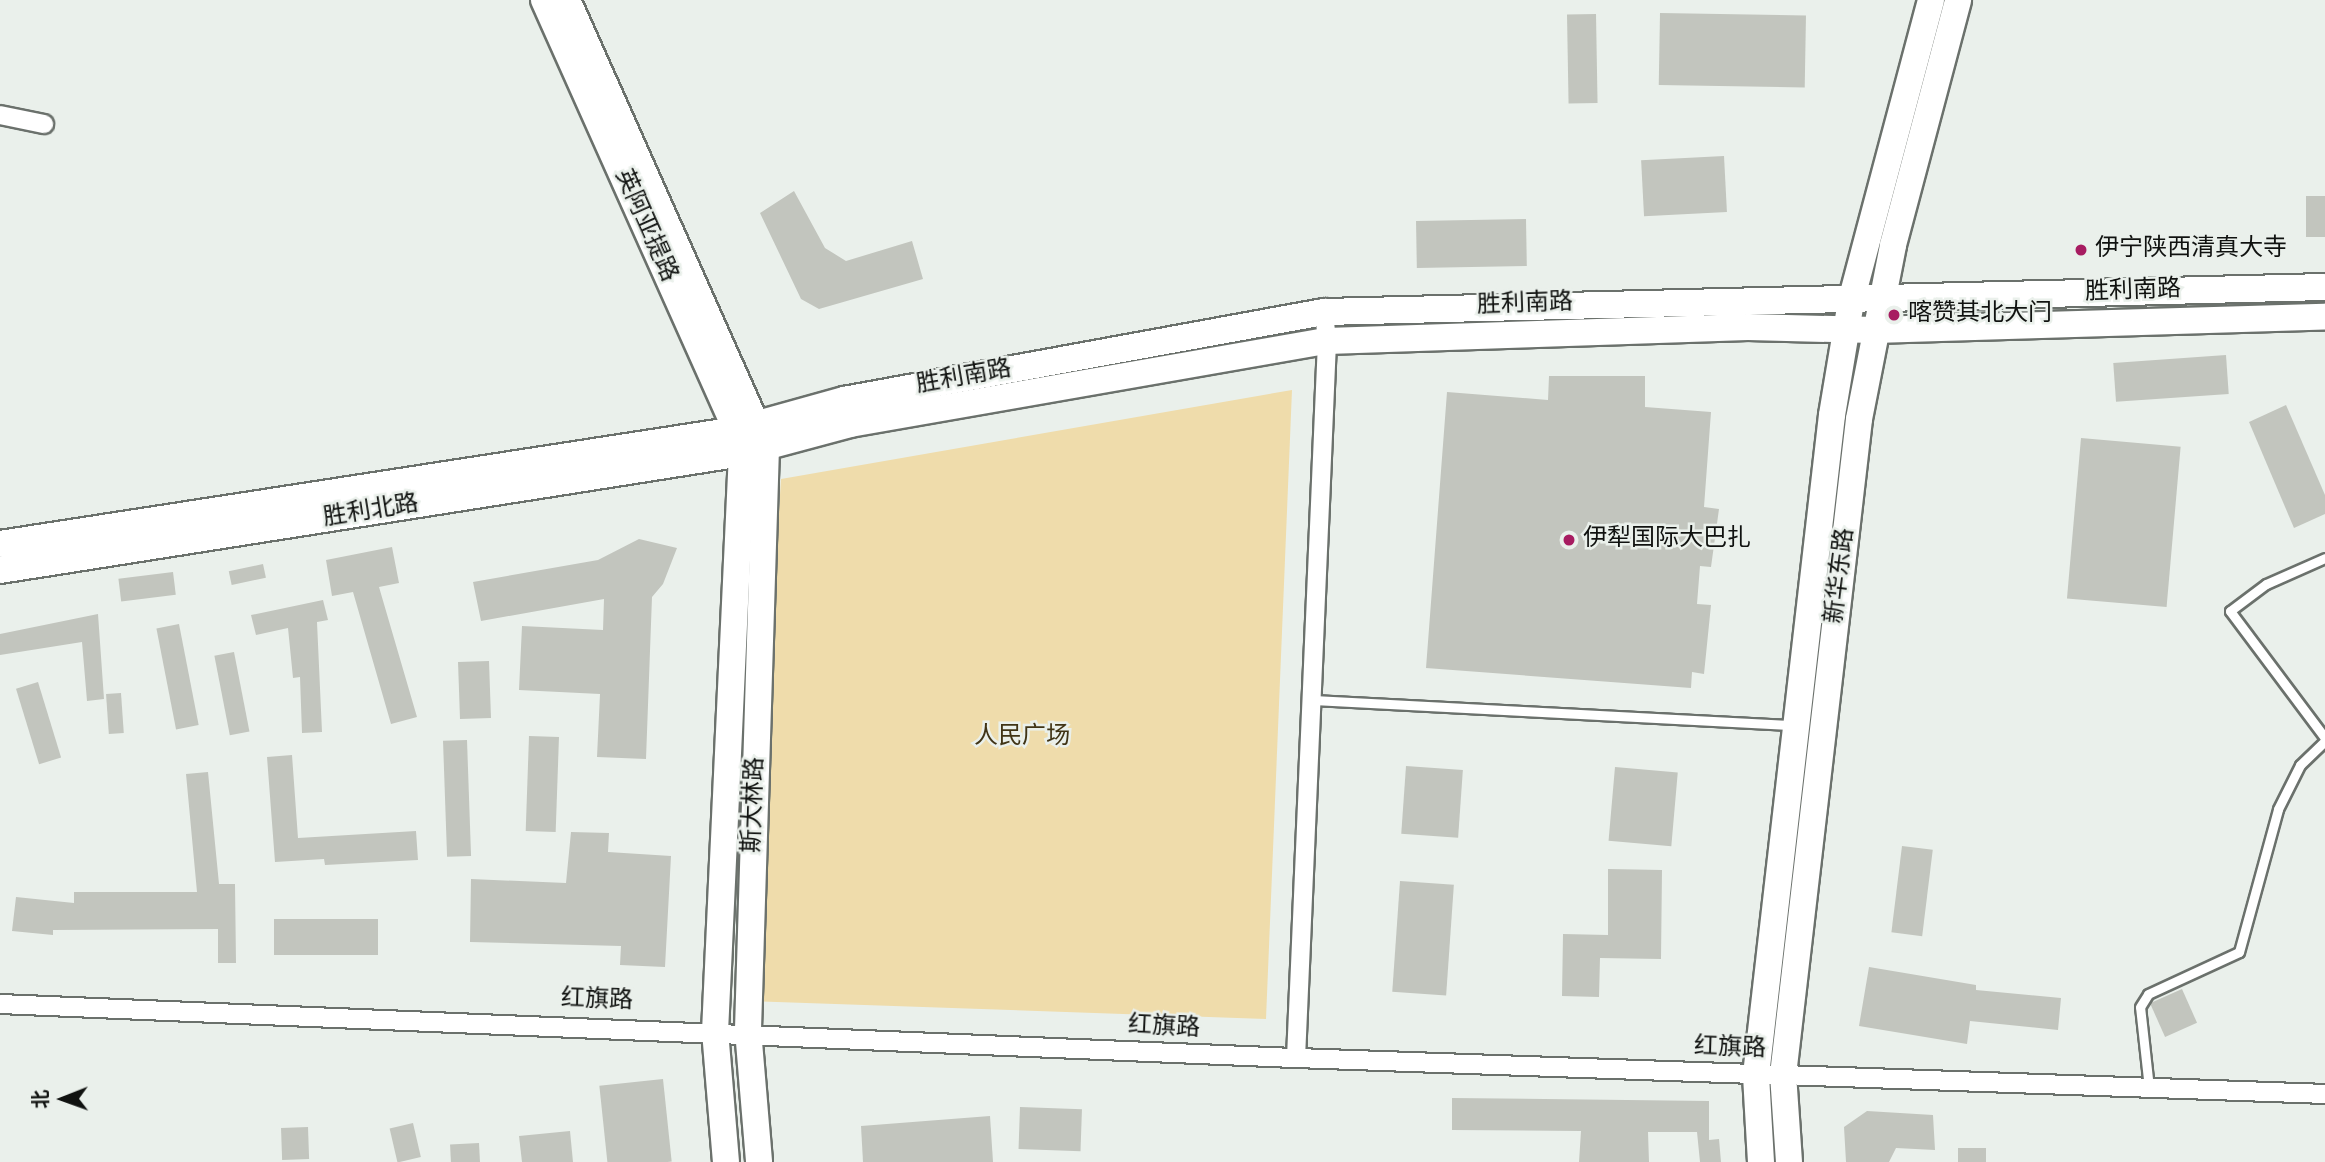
<!DOCTYPE html>
<meta charset="utf-8">
<style>
body{margin:0}
#map{position:relative;width:2325px;height:1162px;overflow:hidden;background:#eaf0eb;font-family:Overpass,"Noto Sans SC",sans-serif}
div>[style]{position:absolute}
.green>*{inset:0;background:#efdcab}
.building>*{inset:0;background:#c2c5be;transform-origin:0 0}
.roads{filter:drop-shadow(2px 0 #6b716c) drop-shadow(-2px 0 #6b716c) drop-shadow(0 2px #6b716c) drop-shadow(0 -2px #6b716c)}
.lane>*{height:9px;margin:-4.5px;padding:0 4.5px;transform-origin:4.5px;border-radius:4.5px;background:#fff}
.street>*{height:18px;margin:-9px;padding:0 9px;transform-origin:9px;border-radius:9px;background:#fff}
.secondary>*{height:26px;margin:-13px;padding:0 13px;transform-origin:13px;border-radius:13px;background:#fff}
.dots>*{width:19px;height:19px;translate:-50% -50%;box-sizing:border-box;border:4px solid #eaf0eb;border-radius:50%}
span{translate:-50% -50%;white-space:nowrap;text-align:center;line-height:1.15;-webkit-text-stroke:5px #eaf0eb;paint-order:stroke}
.street-label{font-size:24px;color:#101210}
.poi-label{font-size:24px;color:#101210}
.left{translate:0 -50%;text-align:left}
.park-label{font-size:24px;color:#403416}
.north{position:absolute;left:28px;top:1064px;width:70px;height:70px;-webkit-text-stroke:5px #eaf0eb;paint-order:stroke;rotate:269deg;font-size:19px;font-weight:700;line-height:28px;text-align:center;color:#101210}
.north::after{content:'';display:block;margin:auto;width:24px;height:32px;background:#101210;clip-path:polygon(50% 0,100% 100%,50% 72%,0 100%)}
</style>
<div id="map">
<div class="green">
<i style="clip-path:polygon(1292px 390px,1266px 1019px,749px 1001px,781px 479px)"></i>
</div>
<div class="building">
<i style="left:1660px;top:13px;width:146px;height:72px;rotate:1deg"></i>
<i style="left:1596px;top:14px;width:89px;height:29px;rotate:89deg"></i>
<i style="left:1724px;top:156px;width:56px;height:83px;rotate:87deg"></i>
<i style="clip-path:polygon(794px 191px,825px 248px,846px 261px,912px 241px,923px 279px,819px 309px,801px 299px,760px 213px)"></i>
<i style="left:2306px;top:196px;width:19px;height:41px"></i>
<i style="left:1526px;top:219px;width:47px;height:110px;rotate:89deg"></i>
<i style="left:2226px;top:355px;width:39px;height:113px;rotate:86deg"></i>
<i style="clip-path:polygon(1549px 376px,1645px 376px,1645px 407px,1711px 412px,1704px 507px,1719px 509px,1711px 567px,1700px 566px,1697px 604px,1711px 605px,1704px 674px,1692px 672px,1691px 688px,1426px 668px,1447px 392px,1548px 400px)"></i>
<i style="clip-path:polygon(2286px 405px,2325px 495px,2325px 514px,2294px 528px,2249px 422px)"></i>
<i style="left:2081px;top:438px;width:100px;height:161px;rotate:5deg"></i>
<i style="clip-path:polygon(639px 539px,677px 548px,663px 584px,652px 597px,646px 759px,597px 757px,600px 694px,519px 690px,522px 626px,603px 630px,604px 599px,481px 621px,473px 582px,598px 560px)"></i>
<i style="clip-path:polygon(392px 547px,399px 583px,379px 587px,417px 717px,391px 724px,353px 592px,332px 596px,326px 560px)"></i>
<i style="left:263px;top:564px;width:14px;height:35px;rotate:78deg"></i>
<i style="left:173px;top:572px;width:23px;height:55px;rotate:83deg"></i>
<i style="clip-path:polygon(323px 600px,328px 620px,317px 622px,322px 732px,302px 733px,300px 677px,293px 678px,288px 628px,256px 635px,251px 615px)"></i>
<i style="clip-path:polygon(98px 614px,104px 699px,87px 701px,82px 642px,0 655px,0 634px)"></i>
<i style="left:179px;top:624px;width:103px;height:23px;rotate:79deg"></i>
<i style="left:234px;top:652px;width:81px;height:20px;rotate:79deg"></i>
<i style="left:489px;top:661px;width:57px;height:31px;rotate:88deg"></i>
<i style="left:38px;top:682px;width:79px;height:23px;rotate:73deg"></i>
<i style="left:121px;top:693px;width:40px;height:15px;rotate:86deg"></i>
<i style="left:529px;top:736px;width:30px;height:95px;rotate:2deg"></i>
<i style="left:467px;top:740px;width:116px;height:24px;rotate:88deg"></i>
<i style="clip-path:polygon(292px 755px,298px 838px,416px 831px,418px 860px,325px 865px,324px 859px,275px 862px,267px 757px)"></i>
<i style="left:1406px;top:766px;width:57px;height:68px;rotate:4deg"></i>
<i style="left:1615px;top:767px;width:63px;height:74px;rotate:5deg"></i>
<i style="clip-path:polygon(208px 772px,219px 884px,235px 884px,236px 963px,218px 963px,218px 929px,53px 930px,53px 935px,12px 931px,16px 897px,74px 903px,74px 892px,197px 892px,186px 774px)"></i>
<i style="clip-path:polygon(571px 832px,609px 833px,608px 852px,671px 856px,665px 967px,620px 965px,621px 946px,470px 942px,471px 879px,566px 883px)"></i>
<i style="left:1902px;top:846px;width:31px;height:87px;rotate:7deg"></i>
<i style="clip-path:polygon(1608px 869px,1662px 870px,1661px 959px,1600px 958px,1599px 997px,1562px 996px,1563px 934px,1608px 935px)"></i>
<i style="left:1400px;top:881px;width:54px;height:111px;rotate:4deg"></i>
<i style="left:378px;top:919px;width:36px;height:104px;rotate:90deg"></i>
<i style="clip-path:polygon(1869px 967px,1976px 985px,1976px 990px,2061px 998px,2058px 1030px,1970px 1021px,1967px 1044px,1859px 1026px)"></i>
<i style="left:2182px;top:989px;width:37px;height:35px;rotate:66deg"></i>
<i style="left:663px;top:1079px;width:83px;height:64px;rotate:84deg"></i>
<i style="clip-path:polygon(1452px 1098px,1709px 1101px,1709px 1140px,1719px 1139px,1721px 1162px,1700px 1162px,1697px 1132px,1648px 1132px,1649px 1162px,1579px 1162px,1581px 1131px,1452px 1130px)"></i>
<i style="left:1020px;top:1107px;width:62px;height:42px;rotate:2deg"></i>
<i style="clip-path:polygon(1867px 1111px,1933px 1115px,1935px 1150px,1896px 1148px,1889px 1162px,1846px 1162px,1844px 1127px)"></i>
<i style="clip-path:polygon(990px 1116px,993px 1162px,863px 1162px,861px 1126px)"></i>
<i style="left:413px;top:1123px;width:35px;height:24px;rotate:77deg"></i>
<i style="left:308px;top:1127px;width:32px;height:27px;rotate:88deg"></i>
<i style="clip-path:polygon(570px 1131px,573px 1162px,522px 1162px,519px 1136px)"></i>
<i style="left:479px;top:1143px;width:19px;height:29px;rotate:87deg"></i>
<i style="left:1958px;top:1148px;width:28px;height:14px"></i>
</div>
<div class="roads">
<div class="lane">
<i style="left:2325px;top:558px;width:64px;rotate:156.2deg"></i>
<i style="left:2266px;top:584px;width:45px;rotate:143.1deg"></i>
<i style="left:2230px;top:611px;width:159px;rotate:53.2deg"></i>
<i style="left:1313px;top:700px;width:482px;rotate:3deg"></i>
<i style="left:2149px;top:1088px;width:81px;rotate:-96.3deg"></i>
<i style="left:2140px;top:1007px;width:15px;rotate:-58deg"></i>
<i style="left:2148px;top:994px;width:100px;rotate:-24.8deg"></i>
<i style="left:2239px;top:952px;width:148px;rotate:-74.7deg"></i>
<i style="left:2278px;top:809px;width:49px;rotate:-63.4deg"></i>
<i style="left:2300px;top:765px;width:35px;rotate:-44deg"></i>
</div>
<div class="street">
<i style="left:0;top:115px;width:45px;rotate:11.6deg"></i>
<i style="left:0;top:1004px;width:1297px;rotate:2.39deg"></i>
<i style="left:1296px;top:1058px;width:1030px;rotate:2deg"></i>
<i style="left:1296px;top:1058px;width:718px;rotate:-87.52deg"></i>
<i style="left:1327px;top:341px;width:29px;rotate:-96deg"></i>
</div>
<div class="secondary">
<i style="left:544px;top:0;width:471px;rotate:65.9deg"></i>
<i style="left:736px;top:430px;width:24px;rotate:75deg"></i>
<i style="left:742px;top:453px;width:579px;rotate:92.67deg"></i>
<i style="left:715px;top:1031px;width:131px;rotate:85.2deg"></i>
<i style="left:567px;top:0;width:489px;rotate:66deg"></i>
<i style="left:766px;top:447px;width:583px;rotate:91.77deg"></i>
<i style="left:748px;top:1030px;width:132px;rotate:85.2deg"></i>
<i style="left:0;top:544px;width:745px;rotate:-8.8deg"></i>
<i style="left:736px;top:430px;width:112px;rotate:-15.5deg"></i>
<i style="left:844px;top:400px;width:488px;rotate:-10.4deg"></i>
<i style="left:1324px;top:312px;width:1001px;rotate:-1.43deg"></i>
<i style="left:0;top:570px;width:751px;rotate:-8.96deg"></i>
<i style="left:742px;top:453px;width:112px;rotate:-15deg"></i>
<i style="left:850px;top:424px;width:484px;rotate:-9.9deg"></i>
<i style="left:1327px;top:341px;width:421px;rotate:-1.9deg"></i>
<i style="left:1748px;top:327px;width:126px;rotate:1.4deg"></i>
<i style="left:1874px;top:330px;width:451px;rotate:-1.7deg"></i>
<i style="left:1761px;top:1162px;width:87px;rotate:-93.3deg"></i>
<i style="left:1756px;top:1075px;width:664px;rotate:-83.43deg"></i>
<i style="left:1832px;top:415px;width:116px;rotate:-80.5deg"></i>
<i style="left:1851px;top:301px;width:311px;rotate:-75.1deg"></i>
<i style="left:1789px;top:1162px;width:87px;rotate:-93.9deg"></i>
<i style="left:1783px;top:1075px;width:660px;rotate:-83.39deg"></i>
<i style="left:1859px;top:419px;width:177px;rotate:-78.9deg"></i>
<i style="left:1893px;top:245px;width:253px;rotate:-75.1deg"></i>
</div>
</div>
<div class="dots">
<i style="left:2081px;top:250px;background:#a71c61"></i>
<i style="left:1894px;top:315px;background:#a71c61"></i>
<i style="left:1569px;top:540px;background:#a71c61"></i>
</div>
<div class="street-label">
<span style="left:645px;top:226px;rotate:66deg">英阿亚提路</span>
<span style="left:2133px;top:292px;rotate:-2deg">胜利南路</span>
<span style="left:1525px;top:305px;rotate:-2deg">胜利南路</span>
<span style="left:964px;top:378px;rotate:-10deg">胜利南路</span>
<span style="left:371px;top:512px;rotate:-9deg">胜利北路</span>
<span style="left:1841px;top:576px;rotate:-83deg">新华东路</span>
<span style="left:755px;top:805px;rotate:-88deg">斯大林路</span>
<span style="left:597px;top:1001px;rotate:2deg">红旗路</span>
<span style="left:1164px;top:1028px;rotate:3deg">红旗路</span>
<span style="left:1730px;top:1049px;rotate:2deg">红旗路</span>
</div>
<div class="poi-label">
<span class="left" style="left:2095px;top:250px">伊宁陕西清真大寺</span>
<span class="left" style="left:1908px;top:315px">喀赞其北大门</span>
<span class="left" style="left:1583px;top:540px">伊犁国际大巴扎</span>
</div>
<div class="park-label">
<span style="left:1022px;top:738px">人民广场</span>
</div>
<div class="north">北</div>
</div>
